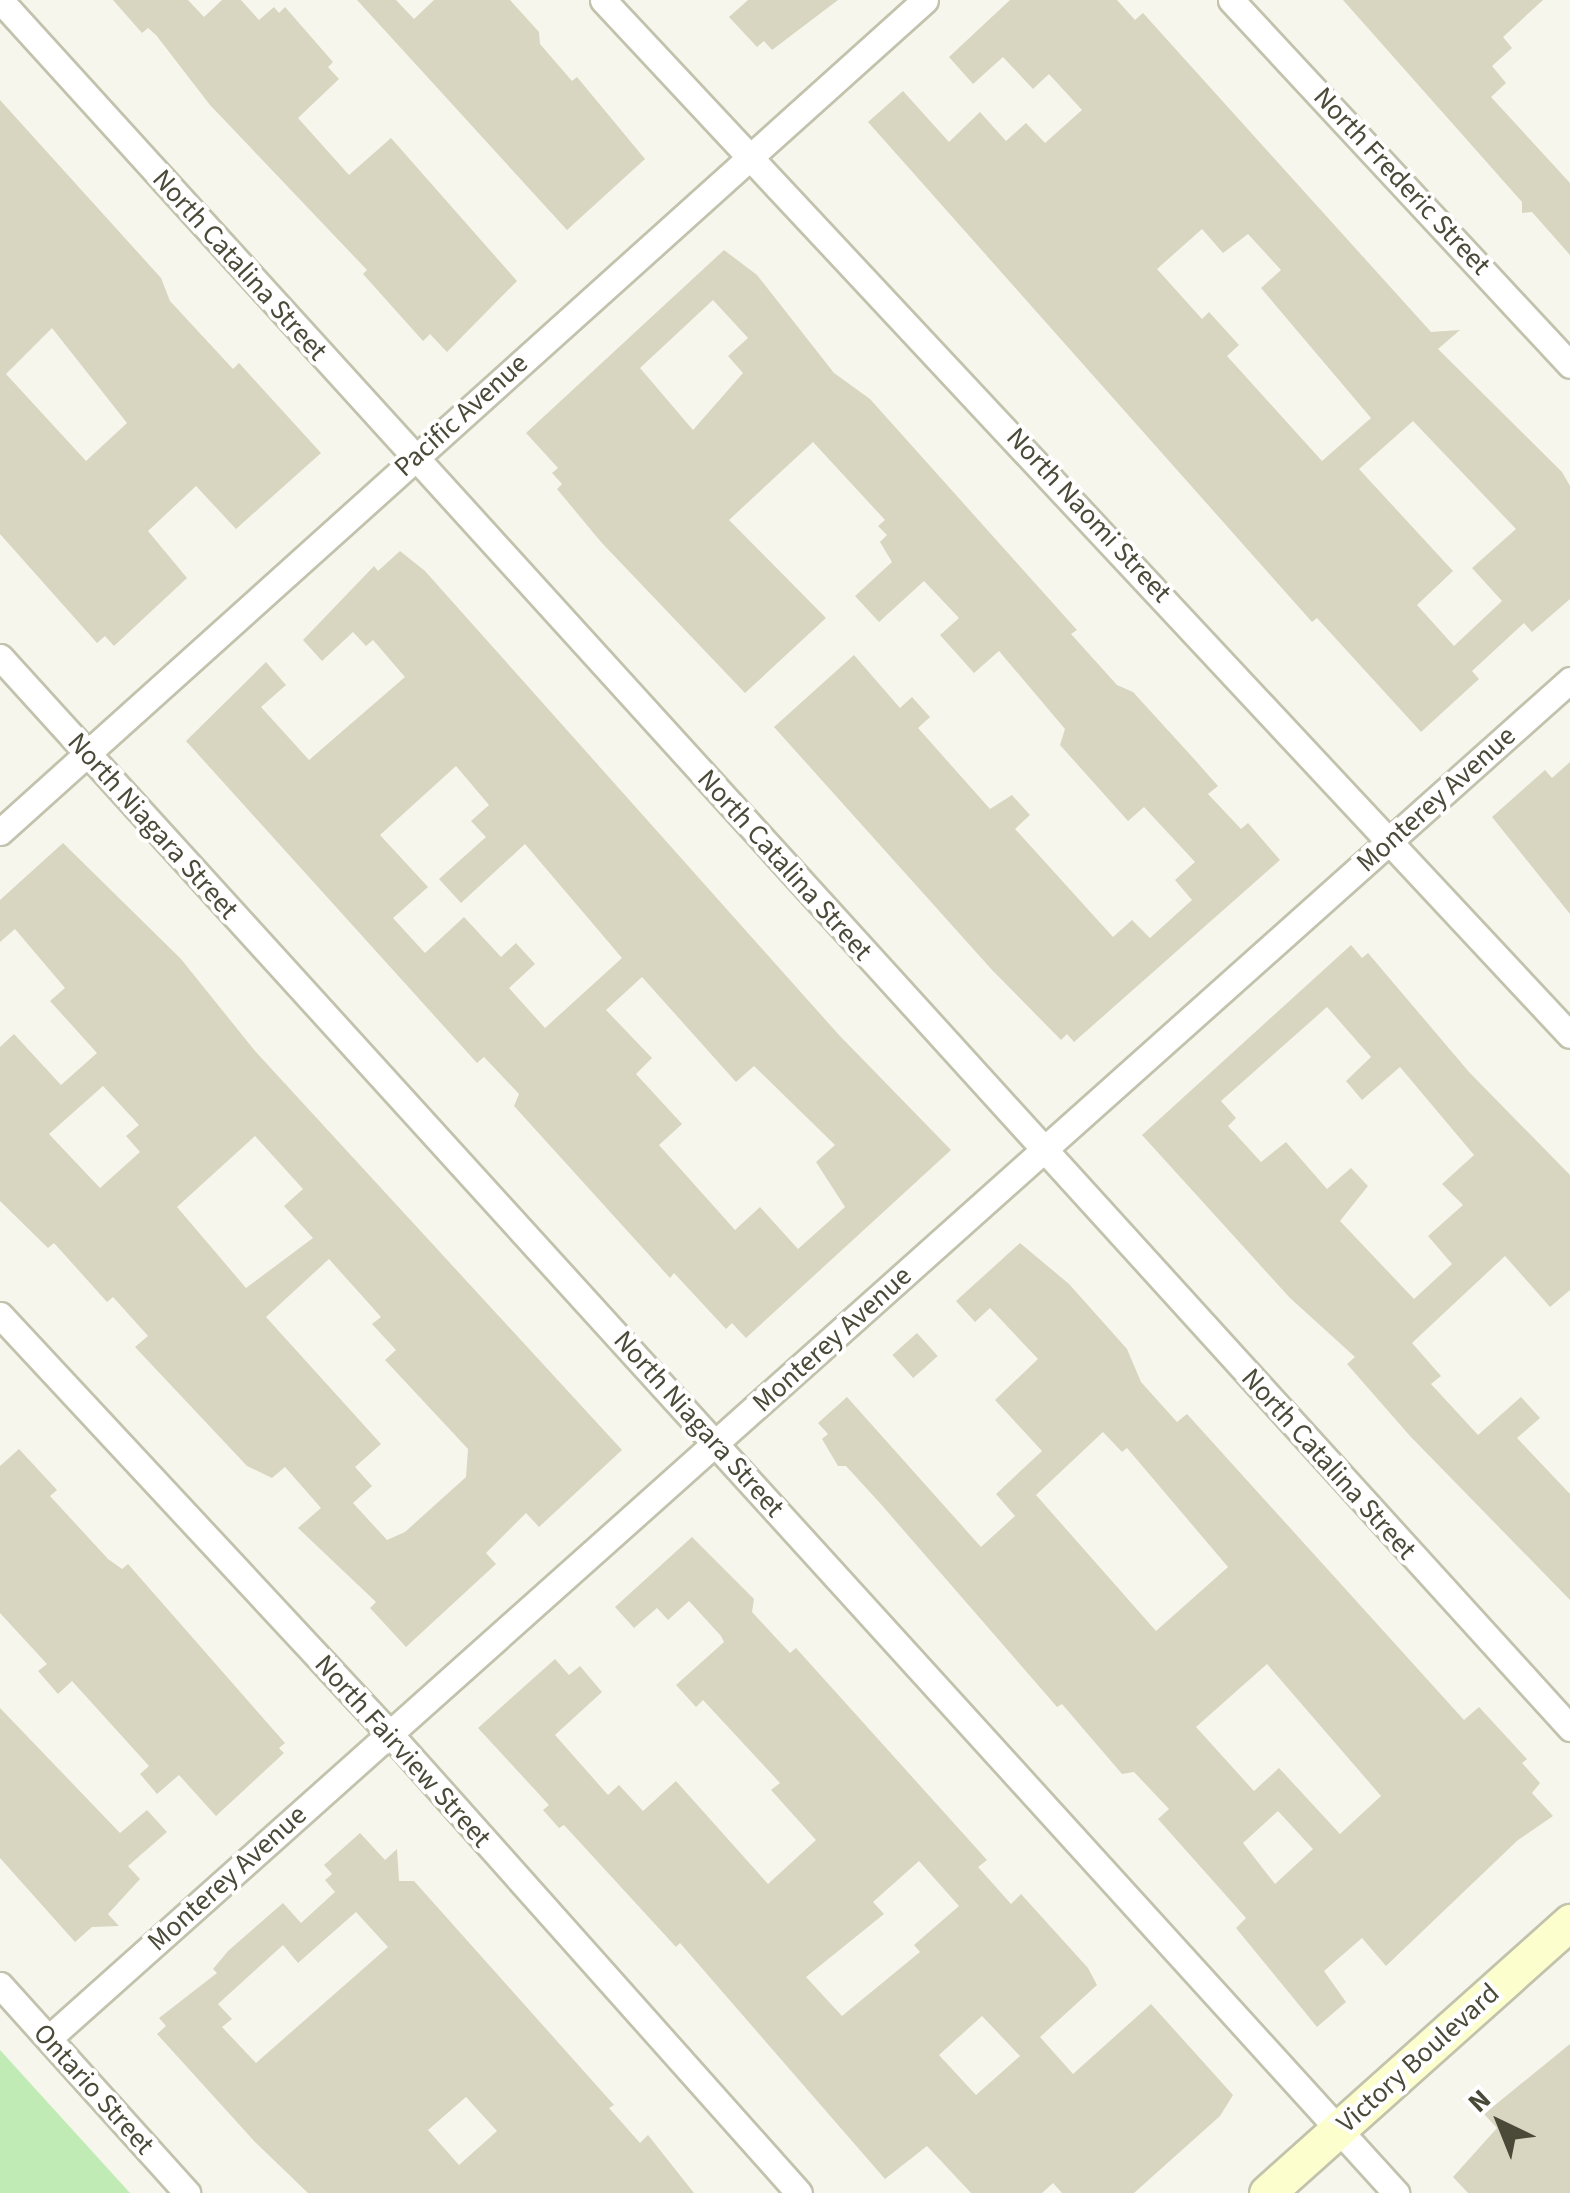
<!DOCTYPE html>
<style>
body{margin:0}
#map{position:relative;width:1570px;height:2193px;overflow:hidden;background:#f6f6ec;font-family:"Source Sans 3",sans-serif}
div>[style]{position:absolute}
.green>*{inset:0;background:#c1ebb4}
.building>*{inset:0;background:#d8d6c0;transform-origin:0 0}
.roads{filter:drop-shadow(2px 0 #c2c2ad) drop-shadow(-2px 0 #c2c2ad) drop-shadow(0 2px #c2c2ad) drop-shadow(0 -2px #c2c2ad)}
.minor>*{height:25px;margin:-12.5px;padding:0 12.5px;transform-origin:12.5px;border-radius:12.5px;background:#fff}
.secondary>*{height:35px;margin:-17.5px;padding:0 17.5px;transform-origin:17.5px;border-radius:17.5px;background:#fcffcd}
span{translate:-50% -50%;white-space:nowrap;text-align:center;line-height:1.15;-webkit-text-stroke:8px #fff;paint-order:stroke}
.street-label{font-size:28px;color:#4b4a39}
.north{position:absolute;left:1450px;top:2073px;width:100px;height:100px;-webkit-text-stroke:8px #fff;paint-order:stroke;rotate:317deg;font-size:28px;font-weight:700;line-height:40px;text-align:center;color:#4b4a39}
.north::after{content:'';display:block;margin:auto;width:35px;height:45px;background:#4b4a39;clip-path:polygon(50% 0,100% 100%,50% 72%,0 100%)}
</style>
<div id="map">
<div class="green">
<i style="clip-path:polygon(0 2050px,130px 2193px,0 2193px)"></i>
</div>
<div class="building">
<i style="clip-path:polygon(113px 0,188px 0,204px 17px,222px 0,241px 0,259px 20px,274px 7px,279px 13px,285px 7px,333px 62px,328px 67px,339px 79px,298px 118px,349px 175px,391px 138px,517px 281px,447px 352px,430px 334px,423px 341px,363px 274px,367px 270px,210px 105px,156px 35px,148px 28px,142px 33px)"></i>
<i style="clip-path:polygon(357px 0,396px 0,414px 19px,434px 0,510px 0,539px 32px,540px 44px,572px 81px,577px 77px,645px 159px,567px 230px)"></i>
<i style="clip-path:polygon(748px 0,838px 0,772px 50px,764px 41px,757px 47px,729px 17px)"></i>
<i style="clip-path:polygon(evenodd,1010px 0,1117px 0,1135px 20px,1143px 13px,1431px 332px,1460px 330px,1438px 349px,1562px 472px,1570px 486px,1570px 599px,1532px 632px,1524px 623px,1472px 671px,1479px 679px,1421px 732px,1317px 618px,1312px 622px,868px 122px,903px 91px,949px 142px,980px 112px,1006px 141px,1026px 123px,1045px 143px,1082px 110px,1049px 74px,1033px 89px,1003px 57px,973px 84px,949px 57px,1010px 0,1202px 229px,1223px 253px,1248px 234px,1281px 270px,1261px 288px,1371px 418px,1322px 461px,1227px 356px,1239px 345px,1209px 312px,1202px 319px,1157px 269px,1202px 229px,1010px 0,1413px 421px,1516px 529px,1472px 568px,1502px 601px,1454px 646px,1417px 605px,1453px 571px,1359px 469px,1413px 421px)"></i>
<i style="clip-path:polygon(1343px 0,1543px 0,1503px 37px,1512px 48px,1492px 66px,1506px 83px,1491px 97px,1570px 183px,1570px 255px,1532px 212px,1522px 213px,1522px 202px)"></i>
<i style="clip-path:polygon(evenodd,0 100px,161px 278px,170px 301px,233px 369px,239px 363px,321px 453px,236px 529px,196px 486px,148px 531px,187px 578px,114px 646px,105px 636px,97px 643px,0 534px,0 100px,52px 328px,127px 423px,86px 461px,6px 374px,52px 328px)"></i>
<i style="clip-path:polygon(evenodd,724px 250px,757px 275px,834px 373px,870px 399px,1077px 630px,1071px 634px,1117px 685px,1133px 692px,1195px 760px,1218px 786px,1208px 794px,1241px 829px,1248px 823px,1280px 860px,1074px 1042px,1067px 1034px,1061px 1040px,993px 971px,774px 727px,854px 655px,900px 708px,912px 697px,930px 717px,918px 728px,990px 809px,1012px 795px,1030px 815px,1015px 829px,1113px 937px,1132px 920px,1150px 938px,1192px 900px,1175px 880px,1195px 862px,1144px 807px,1128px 821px,1060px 745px,1065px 729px,999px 651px,974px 673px,940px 635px,959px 618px,924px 581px,879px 622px,855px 596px,892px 562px,880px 542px,887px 535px,878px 526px,885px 520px,813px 442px,729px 520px,826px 618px,745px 693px,601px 542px,557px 489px,562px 484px,552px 473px,558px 468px,526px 433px,724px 250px,713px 300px,748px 338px,728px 356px,743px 373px,693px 430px,640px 368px,713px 300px)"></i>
<i style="clip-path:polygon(evenodd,400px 551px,425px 571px,839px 1035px,951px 1150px,746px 1338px,732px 1323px,726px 1329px,674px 1273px,670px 1278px,514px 1106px,519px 1094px,484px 1057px,477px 1063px,186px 741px,266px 662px,286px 685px,261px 707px,309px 760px,405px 677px,373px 640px,366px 646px,353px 632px,322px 661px,303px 640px,374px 566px,378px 571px,400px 551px,456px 766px,489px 805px,471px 821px,486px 837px,439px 879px,461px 903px,525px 844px,622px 958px,545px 1028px,509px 988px,535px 964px,516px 943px,501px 957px,464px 917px,425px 953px,393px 918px,428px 887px,380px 835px,456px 766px,400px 551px,642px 977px,736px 1082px,754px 1066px,835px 1145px,816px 1162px,845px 1207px,798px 1249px,760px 1207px,735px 1230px,659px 1145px,682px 1124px,636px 1074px,652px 1058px,606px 1010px,642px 977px)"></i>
<i style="clip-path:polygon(1570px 762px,1570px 914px,1492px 817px,1545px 770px,1552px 778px)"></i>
<i style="clip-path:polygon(evenodd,63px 843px,181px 959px,255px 1051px,622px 1450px,539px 1527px,526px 1513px,486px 1553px,496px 1564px,406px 1647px,370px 1608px,376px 1602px,298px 1528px,321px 1508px,285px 1467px,272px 1478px,247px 1466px,135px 1347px,148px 1336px,113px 1297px,107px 1302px,54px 1243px,48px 1248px,0 1201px,0 1047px,14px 1034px,61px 1085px,97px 1053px,50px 1001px,65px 988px,15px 929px,0 942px,0 900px,63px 843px,103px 1086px,139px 1125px,126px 1136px,140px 1152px,100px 1188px,49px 1134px,103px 1086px,63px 843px,255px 1136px,303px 1189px,284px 1206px,313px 1238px,246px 1288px,177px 1207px,255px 1136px,63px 843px,329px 1259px,381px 1317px,372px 1324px,396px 1350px,385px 1360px,468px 1449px,466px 1477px,405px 1532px,387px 1540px,353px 1503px,372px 1486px,355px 1467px,381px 1444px,266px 1317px,329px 1259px)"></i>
<i style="clip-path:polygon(evenodd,1351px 945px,1362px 958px,1368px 953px,1469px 1072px,1570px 1175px,1570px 1290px,1550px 1307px,1505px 1256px,1412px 1343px,1441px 1376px,1431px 1384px,1478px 1435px,1521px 1397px,1540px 1418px,1517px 1438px,1570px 1494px,1570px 1600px,1410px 1436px,1347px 1364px,1355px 1357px,1290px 1298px,1142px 1135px,1351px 945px,1327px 1007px,1371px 1057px,1346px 1081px,1362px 1100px,1400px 1067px,1474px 1155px,1442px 1184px,1463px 1205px,1428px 1236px,1452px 1264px,1414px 1299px,1340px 1221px,1368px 1186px,1351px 1168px,1327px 1189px,1286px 1142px,1261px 1162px,1228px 1126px,1236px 1118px,1221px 1101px,1327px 1007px)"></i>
<i style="clip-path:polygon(evenodd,1020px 1243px,1069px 1284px,1127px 1349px,1141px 1382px,1177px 1422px,1187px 1414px,1464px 1720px,1479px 1707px,1527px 1759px,1522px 1763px,1540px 1783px,1532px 1793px,1553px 1816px,1518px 1840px,1386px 1966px,1362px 1938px,1324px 1971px,1346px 2002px,1317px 2027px,1236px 1928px,1246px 1918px,1158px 1819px,1169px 1809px,1134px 1772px,1122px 1774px,1062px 1704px,1057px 1707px,879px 1502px,846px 1466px,838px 1466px,822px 1439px,828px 1434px,818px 1423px,847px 1397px,981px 1547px,1015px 1516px,996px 1494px,1042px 1451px,995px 1400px,1038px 1359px,990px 1308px,975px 1322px,956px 1301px,1020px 1243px,1103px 1432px,1122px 1452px,1127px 1448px,1228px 1567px,1156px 1631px,1036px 1495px,1103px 1432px,1020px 1243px,1267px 1664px,1381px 1796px,1340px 1834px,1279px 1768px,1254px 1791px,1196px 1727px,1267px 1664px,1020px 1243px,1278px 1811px,1313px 1849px,1275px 1884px,1243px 1843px,1278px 1811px)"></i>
<i style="left:917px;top:1333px;width:31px;height:33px;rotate:48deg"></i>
<i style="clip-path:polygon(19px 1449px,57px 1490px,50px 1496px,108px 1559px,122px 1569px,128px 1564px,285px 1743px,279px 1748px,284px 1753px,216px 1816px,179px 1775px,157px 1794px,140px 1774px,149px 1766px,72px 1681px,58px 1694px,38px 1671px,47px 1664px,0 1613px,0 1466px)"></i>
<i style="clip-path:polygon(evenodd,692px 1537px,754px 1599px,752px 1612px,790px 1653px,796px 1648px,987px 1860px,978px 1867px,1011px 1904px,1021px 1894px,1088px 1968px,1097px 1985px,1040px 2037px,1073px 2074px,1151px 2004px,1233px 2095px,1220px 2116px,1134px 2193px,1062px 2193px,1053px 2183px,1042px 2193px,971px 2193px,927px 2146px,885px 2179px,680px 1943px,676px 1947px,564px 1825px,559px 1828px,543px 1810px,549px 1805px,478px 1728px,555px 1659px,569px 1675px,580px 1666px,602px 1692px,555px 1735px,608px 1795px,619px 1785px,643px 1811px,676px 1781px,768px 1884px,816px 1840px,771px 1790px,780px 1783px,703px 1700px,696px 1707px,676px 1685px,724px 1642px,721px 1636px,689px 1601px,668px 1620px,657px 1608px,634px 1628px,615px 1607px,692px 1537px,919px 1861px,959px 1906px,914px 1945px,920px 1952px,842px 2016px,806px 1977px,884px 1914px,873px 1902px,919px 1861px,692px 1537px,982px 2016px,1020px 2056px,976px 2095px,939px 2055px,982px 2016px)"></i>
<i style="clip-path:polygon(0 1708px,120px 1833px,147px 1810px,167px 1832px,128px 1866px,140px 1879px,108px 1914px,119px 1926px,92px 1927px,75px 1942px,0 1858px)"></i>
<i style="clip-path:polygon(evenodd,360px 1833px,385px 1860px,397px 1849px,399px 1881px,414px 1881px,614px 2105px,609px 2108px,640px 2143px,648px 2135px,694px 2193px,308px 2193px,255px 2142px,157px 2034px,166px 2026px,159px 2018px,217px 1973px,213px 1969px,228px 1951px,283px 1903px,301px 1923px,335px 1892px,325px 1880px,332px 1874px,324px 1865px,360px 1833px,356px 1912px,388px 1947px,256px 2063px,222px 2027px,232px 2019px,218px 2004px,283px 1945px,298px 1963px,356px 1912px,360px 1833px,466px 2097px,497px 2131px,459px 2165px,428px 2130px,466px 2097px)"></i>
<i style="clip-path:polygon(1570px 2044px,1570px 2193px,1468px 2193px,1453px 2177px,1497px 2128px,1484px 2114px)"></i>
</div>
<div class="roads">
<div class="minor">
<i style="left:0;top:0;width:2335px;rotate:47.74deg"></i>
<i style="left:603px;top:0;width:1416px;rotate:46.95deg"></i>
<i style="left:1231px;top:0;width:498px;rotate:47.1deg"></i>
<i style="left:0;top:657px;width:2076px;rotate:47.73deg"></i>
<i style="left:0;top:832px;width:1244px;rotate:-41.97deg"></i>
<i style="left:0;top:1315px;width:571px;rotate:47.06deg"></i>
<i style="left:389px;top:1733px;width:616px;rotate:48.29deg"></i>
<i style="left:0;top:1985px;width:280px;rotate:48deg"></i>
<i style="left:49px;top:2038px;width:2039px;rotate:-41.76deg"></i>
</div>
<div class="secondary">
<i style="left:1267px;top:2193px;width:407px;rotate:-41.8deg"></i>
</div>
</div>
<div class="street-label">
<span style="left:1402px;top:181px;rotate:47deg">North Frederic Street</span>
<span style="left:240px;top:265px;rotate:48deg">North Catalina Street</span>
<span style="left:461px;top:415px;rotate:-42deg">Pacific Avenue</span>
<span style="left:1089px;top:515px;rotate:47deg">North Naomi Street</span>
<span style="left:1436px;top:799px;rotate:-42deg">Monterey Avenue</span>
<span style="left:153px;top:826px;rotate:48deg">North Niagara Street</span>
<span style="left:785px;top:865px;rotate:48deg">North Catalina Street</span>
<span style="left:832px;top:1339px;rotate:-42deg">Monterey Avenue</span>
<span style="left:699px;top:1424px;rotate:48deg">North Niagara Street</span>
<span style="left:1329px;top:1464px;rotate:48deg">North Catalina Street</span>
<span style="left:403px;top:1751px;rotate:48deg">North Fairview Street</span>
<span style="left:227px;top:1878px;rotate:-42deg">Monterey Avenue</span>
<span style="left:1418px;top:2058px;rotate:-42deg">Victory Boulevard</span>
<span style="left:94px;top:2089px;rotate:48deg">Ontario Street</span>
</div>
<div class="north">N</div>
</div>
